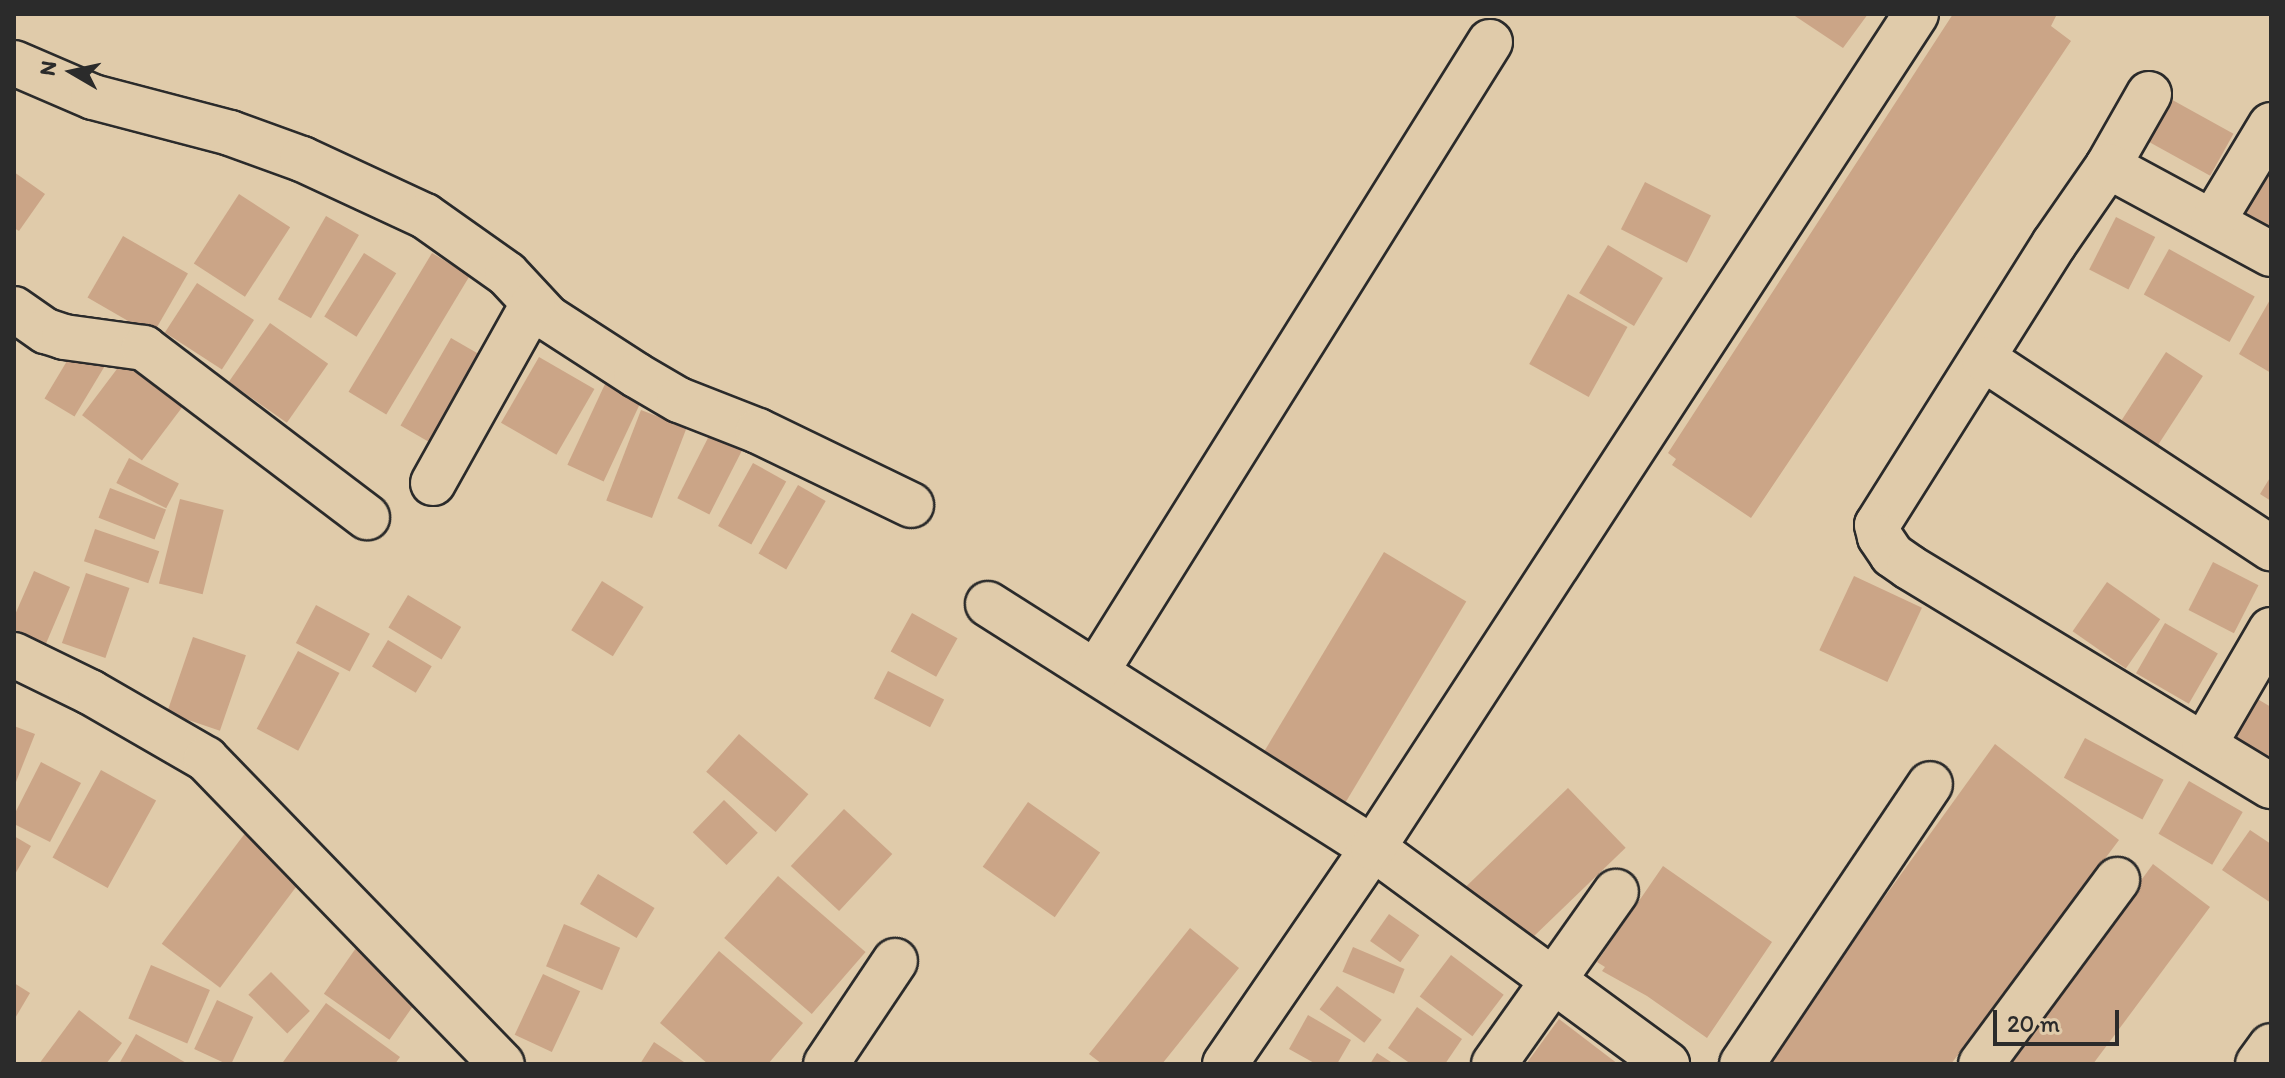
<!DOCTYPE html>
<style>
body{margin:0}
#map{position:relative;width:2285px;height:1078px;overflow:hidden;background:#e0cbaa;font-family:Itim,sans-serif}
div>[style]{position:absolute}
.building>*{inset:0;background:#cba587;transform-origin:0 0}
.roads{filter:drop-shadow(2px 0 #2b2b2b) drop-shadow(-2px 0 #2b2b2b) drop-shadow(0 2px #2b2b2b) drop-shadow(0 -2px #2b2b2b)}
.minor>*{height:44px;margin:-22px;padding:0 22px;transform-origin:22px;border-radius:22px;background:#e0cbaa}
span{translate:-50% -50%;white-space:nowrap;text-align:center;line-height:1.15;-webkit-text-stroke:8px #e0cbaa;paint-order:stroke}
.frame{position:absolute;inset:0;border:16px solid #2b2b2b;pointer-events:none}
.north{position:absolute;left:32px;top:32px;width:80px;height:80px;-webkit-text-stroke:6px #e0cbaa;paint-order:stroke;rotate:279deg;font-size:22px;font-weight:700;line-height:32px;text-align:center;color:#2b2b2b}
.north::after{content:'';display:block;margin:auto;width:28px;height:36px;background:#2b2b2b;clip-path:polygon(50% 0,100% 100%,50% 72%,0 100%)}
.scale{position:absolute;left:1993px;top:1010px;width:126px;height:36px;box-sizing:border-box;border:4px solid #2b2b2b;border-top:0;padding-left:10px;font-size:24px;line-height:28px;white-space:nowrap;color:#2b2b2b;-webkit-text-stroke:6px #e0cbaa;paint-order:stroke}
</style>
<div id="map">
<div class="building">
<i style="clip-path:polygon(1792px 14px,1868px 14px,1843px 48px)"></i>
<i style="clip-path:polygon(1953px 14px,2057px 14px,2051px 26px,2071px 41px,1751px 518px,1672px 465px,1676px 459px,1668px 453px)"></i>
<i style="left:2167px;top:97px;width:76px;height:48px;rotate:29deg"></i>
<i style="clip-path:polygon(2271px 164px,2271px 231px,2241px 214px)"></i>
<i style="clip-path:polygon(14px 172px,45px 194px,19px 231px,14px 228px)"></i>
<i style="left:1645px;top:182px;width:74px;height:53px;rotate:27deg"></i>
<i style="left:239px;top:194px;width:61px;height:83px;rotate:33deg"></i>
<i style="left:326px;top:216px;width:38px;height:96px;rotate:30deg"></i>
<i style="left:2116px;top:217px;width:44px;height:59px;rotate:27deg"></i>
<i style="left:123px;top:236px;width:75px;height:71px;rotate:30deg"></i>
<i style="left:1608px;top:245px;width:64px;height:56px;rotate:31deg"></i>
<i style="left:2169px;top:249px;width:98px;height:52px;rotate:29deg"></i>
<i style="left:364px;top:253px;width:38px;height:75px;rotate:32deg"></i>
<i style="left:432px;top:253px;width:44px;height:162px;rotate:31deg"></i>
<i style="left:197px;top:283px;width:68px;height:59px;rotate:33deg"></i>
<i style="left:1568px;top:294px;width:68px;height:80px;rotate:29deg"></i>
<i style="clip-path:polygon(2271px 298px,2271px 373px,2239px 354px)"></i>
<i style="left:270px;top:323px;width:71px;height:72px;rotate:35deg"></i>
<i style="left:451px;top:338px;width:38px;height:101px;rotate:30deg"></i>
<i style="left:79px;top:341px;width:35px;height:67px;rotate:31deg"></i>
<i style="left:2166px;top:352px;width:44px;height:100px;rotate:33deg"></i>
<i style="left:126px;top:357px;width:75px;height:73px;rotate:37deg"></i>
<i style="left:539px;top:357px;width:64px;height:76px;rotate:30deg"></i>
<i style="left:605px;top:384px;width:40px;height:89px;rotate:25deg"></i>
<i style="left:641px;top:410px;width:49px;height:97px;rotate:21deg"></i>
<i style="left:710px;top:434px;width:36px;height:72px;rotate:27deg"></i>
<i style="left:129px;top:458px;width:56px;height:28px;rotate:27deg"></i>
<i style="left:753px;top:463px;width:38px;height:72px;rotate:29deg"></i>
<i style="clip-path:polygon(2271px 476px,2271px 501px,2260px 494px)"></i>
<i style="left:798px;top:485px;width:32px;height:79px;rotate:30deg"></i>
<i style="left:110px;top:488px;width:60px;height:32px;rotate:21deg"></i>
<i style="left:180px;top:499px;width:45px;height:87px;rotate:14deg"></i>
<i style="left:95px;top:529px;width:68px;height:34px;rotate:19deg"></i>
<i style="left:1384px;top:552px;width:96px;height:244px;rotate:31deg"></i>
<i style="left:2213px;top:562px;width:51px;height:54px;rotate:27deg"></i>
<i style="clip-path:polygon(34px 571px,70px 587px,42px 653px,14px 641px,14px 617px)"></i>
<i style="left:86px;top:573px;width:46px;height:74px;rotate:19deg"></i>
<i style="left:1854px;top:576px;width:75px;height:82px;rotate:25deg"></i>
<i style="left:602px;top:581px;width:49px;height:58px;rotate:32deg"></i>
<i style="left:2107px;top:582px;width:65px;height:60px;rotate:35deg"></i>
<i style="left:408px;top:595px;width:62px;height:38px;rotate:31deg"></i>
<i style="left:316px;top:605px;width:61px;height:43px;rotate:28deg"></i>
<i style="left:912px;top:613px;width:52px;height:44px;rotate:29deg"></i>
<i style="left:2165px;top:623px;width:61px;height:58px;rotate:30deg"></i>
<i style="left:193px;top:637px;width:56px;height:80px;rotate:19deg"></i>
<i style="left:388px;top:640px;width:51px;height:31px;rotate:31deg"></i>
<i style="left:298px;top:651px;width:47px;height:88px;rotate:28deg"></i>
<i style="left:888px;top:671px;width:63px;height:31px;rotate:27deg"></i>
<i style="clip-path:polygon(2249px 694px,2271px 707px,2271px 764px,2224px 737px)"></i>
<i style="clip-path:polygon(14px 726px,35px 734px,14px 787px)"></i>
<i style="left:739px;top:734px;width:92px;height:50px;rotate:41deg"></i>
<i style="left:2085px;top:738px;width:89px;height:45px;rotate:28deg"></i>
<i style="clip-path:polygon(1995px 744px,2119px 840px,1951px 1064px,1764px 1064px)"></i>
<i style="clip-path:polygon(41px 762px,81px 783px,50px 842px,14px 824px,14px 815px)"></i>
<i style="left:101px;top:770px;width:63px;height:100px;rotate:29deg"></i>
<i style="left:2189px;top:781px;width:62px;height:61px;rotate:30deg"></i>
<i style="left:1568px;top:788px;width:83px;height:142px;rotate:46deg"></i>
<i style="left:724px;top:800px;width:47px;height:45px;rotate:44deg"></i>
<i style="left:1028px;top:802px;width:88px;height:79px;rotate:35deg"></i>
<i style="left:844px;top:809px;width:66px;height:78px;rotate:43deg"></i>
<i style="clip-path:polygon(2250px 830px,2271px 844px,2271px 903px,2222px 870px)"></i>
<i style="left:246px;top:832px;width:73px;height:140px;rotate:37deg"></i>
<i style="clip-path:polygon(14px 836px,31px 846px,14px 876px)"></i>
<i style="clip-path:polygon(2153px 864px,2210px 907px,2093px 1064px,2007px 1064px)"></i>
<i style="clip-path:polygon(1663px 866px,1772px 942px,1707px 1038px,1647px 996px,1602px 971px,1605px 967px,1597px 962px)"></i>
<i style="left:598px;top:874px;width:66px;height:35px;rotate:31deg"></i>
<i style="left:778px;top:876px;width:116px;height:82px;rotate:41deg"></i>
<i style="left:1389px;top:914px;width:37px;height:33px;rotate:35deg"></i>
<i style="left:564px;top:924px;width:61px;height:46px;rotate:23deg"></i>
<i style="clip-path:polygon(1190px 928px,1239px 968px,1162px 1064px,1102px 1064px,1089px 1054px)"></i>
<i style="left:1353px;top:947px;width:56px;height:27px;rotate:23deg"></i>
<i style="left:356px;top:948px;width:80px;height:56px;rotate:35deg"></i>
<i style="clip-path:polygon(719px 951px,803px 1023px,768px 1064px,708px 1064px,660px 1023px)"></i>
<i style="left:1451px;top:955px;width:66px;height:52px;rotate:37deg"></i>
<i style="left:151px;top:965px;width:64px;height:58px;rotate:23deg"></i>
<i style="left:271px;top:972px;width:55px;height:32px;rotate:45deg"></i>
<i style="left:543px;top:974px;width:41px;height:67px;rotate:25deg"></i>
<i style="clip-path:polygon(14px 983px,30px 993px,14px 1020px)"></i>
<i style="left:1337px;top:986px;width:56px;height:29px;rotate:37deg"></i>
<i style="left:217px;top:1000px;width:40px;height:54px;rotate:25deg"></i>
<i style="clip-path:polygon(326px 1003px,400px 1057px,395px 1064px,283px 1062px)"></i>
<i style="clip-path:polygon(1417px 1007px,1462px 1039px,1445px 1064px,1411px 1064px,1388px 1048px)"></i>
<i style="clip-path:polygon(79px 1010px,122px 1043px,106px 1064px,39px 1064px)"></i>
<i style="clip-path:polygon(1308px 1015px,1351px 1040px,1337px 1064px,1316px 1064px,1289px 1049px)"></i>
<i style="clip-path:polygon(1559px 1019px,1618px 1064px,1526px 1064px)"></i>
<i style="clip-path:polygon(136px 1034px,188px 1064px,119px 1064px)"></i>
<i style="clip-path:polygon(654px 1042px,687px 1064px,640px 1064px)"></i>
<i style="clip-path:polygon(1377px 1053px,1394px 1064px,1370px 1064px)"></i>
</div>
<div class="roads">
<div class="minor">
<i style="left:14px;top:63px;width:86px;rotate:23.3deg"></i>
<i style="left:93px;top:97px;width:142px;rotate:14.7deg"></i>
<i style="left:230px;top:133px;width:77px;rotate:19.9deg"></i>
<i style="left:302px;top:159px;width:136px;rotate:24.9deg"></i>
<i style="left:425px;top:216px;width:100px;rotate:35.3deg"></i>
<i style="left:507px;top:274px;width:60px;rotate:47deg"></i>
<i style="left:548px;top:318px;width:105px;rotate:32.9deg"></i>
<i style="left:636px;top:375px;width:50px;rotate:30.2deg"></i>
<i style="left:679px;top:400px;width:85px;rotate:21.4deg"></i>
<i style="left:758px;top:431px;width:170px;rotate:25.8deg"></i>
<i style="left:2149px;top:94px;width:83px;rotate:119.7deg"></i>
<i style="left:2108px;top:166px;width:95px;rotate:124.7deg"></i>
<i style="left:2054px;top:244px;width:332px;rotate:122.2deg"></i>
<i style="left:1877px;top:525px;width:12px;rotate:76deg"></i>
<i style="left:1880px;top:537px;width:22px;rotate:56deg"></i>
<i style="left:1892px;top:555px;width:21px;rotate:35deg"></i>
<i style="left:1909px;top:567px;width:423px;rotate:31.2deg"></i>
<i style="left:2108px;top:166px;width:185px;rotate:28.4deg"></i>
<i style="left:2213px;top:221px;width:112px;rotate:-58.9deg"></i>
<i style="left:14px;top:309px;width:39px;rotate:35deg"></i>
<i style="left:46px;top:331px;width:19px;rotate:18deg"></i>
<i style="left:64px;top:337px;width:81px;rotate:7.8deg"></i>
<i style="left:144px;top:348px;width:280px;rotate:37.2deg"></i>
<i style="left:1984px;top:359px;width:344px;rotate:33.4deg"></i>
<i style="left:433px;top:483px;width:205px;rotate:-60.8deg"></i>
<i style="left:988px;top:604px;width:456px;rotate:32.4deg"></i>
<i style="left:1373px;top:848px;width:365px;rotate:36.3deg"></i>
<i style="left:14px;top:655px;width:85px;rotate:26deg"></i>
<i style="left:90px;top:692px;width:134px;rotate:30deg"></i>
<i style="left:206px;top:759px;width:425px;rotate:45.9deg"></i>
<i style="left:1096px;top:672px;width:743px;rotate:-57.98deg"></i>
<i style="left:2204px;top:745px;width:133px;rotate:-59.8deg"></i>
<i style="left:826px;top:1064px;width:124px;rotate:-56.2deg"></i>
<i style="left:1225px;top:1064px;width:262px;rotate:-55.6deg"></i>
<i style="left:1373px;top:848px;width:995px;rotate:-56.93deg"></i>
<i style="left:1494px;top:1064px;width:211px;rotate:-54.7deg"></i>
<i style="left:1742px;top:1064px;width:337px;rotate:-56.1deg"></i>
<i style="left:1981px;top:1064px;width:229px;rotate:-53.5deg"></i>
<i style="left:2258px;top:1064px;width:22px;rotate:-54deg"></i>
</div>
</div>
<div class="frame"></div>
<div class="north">N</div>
<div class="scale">20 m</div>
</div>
